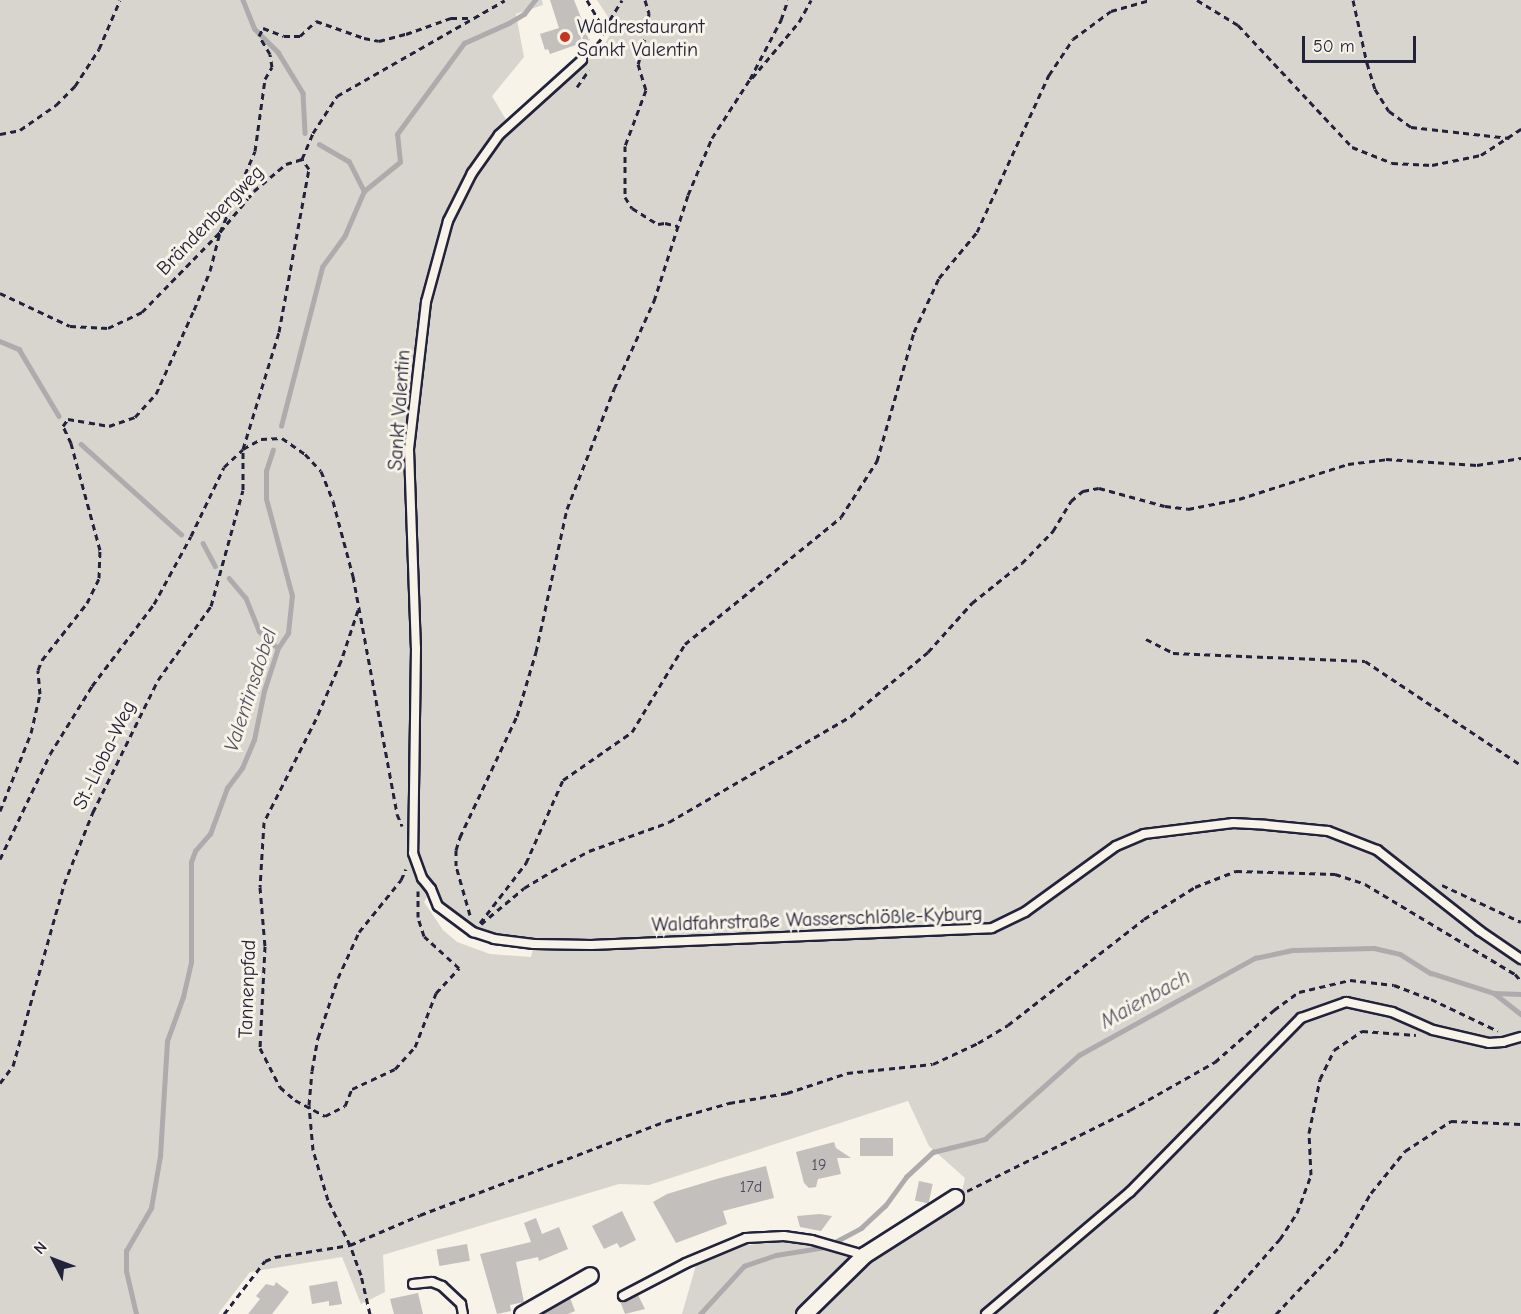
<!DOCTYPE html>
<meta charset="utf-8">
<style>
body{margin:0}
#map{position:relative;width:1521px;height:1314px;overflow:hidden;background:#f7f3e8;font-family:"Comic Neue",sans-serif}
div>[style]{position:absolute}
.green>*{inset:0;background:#d8d5cf}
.stream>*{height:4.5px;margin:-2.25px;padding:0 2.25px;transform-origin:2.25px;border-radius:2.25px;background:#aeabad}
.building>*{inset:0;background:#c2bfbd;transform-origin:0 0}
.path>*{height:3px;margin-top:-1.5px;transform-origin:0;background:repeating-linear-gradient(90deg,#22223b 0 6px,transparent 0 10.5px)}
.roads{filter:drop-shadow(2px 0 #22223b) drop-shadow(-2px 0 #22223b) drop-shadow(0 2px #22223b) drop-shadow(0 -2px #22223b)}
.service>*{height:8px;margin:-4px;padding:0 4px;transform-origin:4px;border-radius:4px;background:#f7f3e8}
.minor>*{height:15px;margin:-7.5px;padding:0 7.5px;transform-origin:7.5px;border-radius:7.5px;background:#f7f3e8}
.dots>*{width:16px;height:16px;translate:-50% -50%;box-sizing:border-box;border:3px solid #f7f3e8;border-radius:50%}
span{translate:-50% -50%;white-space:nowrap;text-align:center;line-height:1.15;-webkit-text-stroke:6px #f7f3e8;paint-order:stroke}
.number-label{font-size:16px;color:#4a495c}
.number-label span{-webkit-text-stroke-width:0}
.poi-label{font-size:20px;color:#22223b}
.left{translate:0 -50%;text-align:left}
.street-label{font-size:20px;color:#22223b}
.water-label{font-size:21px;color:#535263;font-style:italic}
.north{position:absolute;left:24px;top:1230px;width:60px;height:60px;-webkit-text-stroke:4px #f7f3e8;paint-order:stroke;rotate:312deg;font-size:16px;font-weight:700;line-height:24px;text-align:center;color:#22223b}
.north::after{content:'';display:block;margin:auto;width:21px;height:27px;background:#22223b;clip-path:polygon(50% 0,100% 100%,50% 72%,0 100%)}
.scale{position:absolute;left:1302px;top:36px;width:114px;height:27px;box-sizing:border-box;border:3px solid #22223b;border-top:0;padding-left:8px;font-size:18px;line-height:21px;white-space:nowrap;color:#22223b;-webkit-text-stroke:4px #f7f3e8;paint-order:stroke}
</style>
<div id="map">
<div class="green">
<i style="clip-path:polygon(evenodd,0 0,542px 0,543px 5px,516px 14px,524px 57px,492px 96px,512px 130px,603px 47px,611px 33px,610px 20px,597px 0,1521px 0,1521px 1314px,682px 1314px,696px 1265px,747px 1245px,792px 1241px,869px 1262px,960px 1200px,965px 1178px,929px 1146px,908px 1101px,649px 1185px,619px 1184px,383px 1255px,385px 1292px,361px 1304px,342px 1257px,250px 1272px,218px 1314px,0 1314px,0 0,431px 890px,438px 906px,473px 932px,534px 944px,531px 957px,490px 954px,457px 942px,443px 930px,424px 902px,431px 890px)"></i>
</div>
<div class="stream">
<i style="left:243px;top:0;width:31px;rotate:68deg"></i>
<i style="left:255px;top:29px;width:33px;rotate:45deg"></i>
<i style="left:278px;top:52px;width:48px;rotate:58.6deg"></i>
<i style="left:303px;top:93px;width:40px;rotate:87.1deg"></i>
<i style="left:319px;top:144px;width:34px;rotate:30deg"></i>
<i style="left:349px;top:161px;width:34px;rotate:63deg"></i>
<i style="left:0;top:341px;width:21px;rotate:23deg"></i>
<i style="left:19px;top:349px;width:78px;rotate:59.2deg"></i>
<i style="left:281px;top:426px;width:164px;rotate:-75.5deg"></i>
<i style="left:322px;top:267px;width:39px;rotate:-54deg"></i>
<i style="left:345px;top:235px;width:48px;rotate:-66.6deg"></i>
<i style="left:364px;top:191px;width:46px;rotate:-38.9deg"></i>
<i style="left:400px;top:162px;width:28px;rotate:-96deg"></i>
<i style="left:397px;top:134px;width:113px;rotate:-53.6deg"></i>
<i style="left:464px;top:43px;width:49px;rotate:-24deg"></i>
<i style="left:509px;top:23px;width:17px;rotate:-31deg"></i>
<i style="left:524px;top:14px;width:18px;rotate:-52deg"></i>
<i style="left:81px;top:444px;width:135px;rotate:42deg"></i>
<i style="left:203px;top:543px;width:26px;rotate:62deg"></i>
<i style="left:229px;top:578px;width:26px;rotate:50deg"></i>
<i style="left:246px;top:598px;width:35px;rotate:68deg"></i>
<i style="left:259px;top:631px;width:25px;rotate:42deg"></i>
<i style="left:1494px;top:993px;width:27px;rotate:2deg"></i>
<i style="left:835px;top:1242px;width:30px;rotate:-28deg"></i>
<i style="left:861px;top:1228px;width:33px;rotate:-43deg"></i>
<i style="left:885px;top:1206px;width:36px;rotate:-54deg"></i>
<i style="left:906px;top:1177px;width:37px;rotate:-43deg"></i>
<i style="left:933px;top:1152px;width:54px;rotate:-14deg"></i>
<i style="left:985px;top:1139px;width:126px;rotate:-41.8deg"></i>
<i style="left:1079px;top:1055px;width:201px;rotate:-28.9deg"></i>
<i style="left:1255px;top:958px;width:39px;rotate:-12deg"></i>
<i style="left:1293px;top:950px;width:81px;rotate:-1.4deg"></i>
<i style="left:1374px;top:948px;width:27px;rotate:13deg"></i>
<i style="left:1400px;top:954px;width:36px;rotate:32deg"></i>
<i style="left:1431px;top:973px;width:66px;rotate:17.6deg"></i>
<i style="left:1494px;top:993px;width:34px;rotate:38deg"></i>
<i style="left:136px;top:1314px;width:44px;rotate:-103.1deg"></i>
<i style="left:126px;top:1271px;width:20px;rotate:-90deg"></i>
<i style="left:126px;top:1251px;width:50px;rotate:-59.8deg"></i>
<i style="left:151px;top:1208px;width:53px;rotate:-80.2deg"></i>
<i style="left:160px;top:1156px;width:115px;rotate:-86.5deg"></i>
<i style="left:167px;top:1041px;width:47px;rotate:-70deg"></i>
<i style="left:183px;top:997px;width:36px;rotate:-77deg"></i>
<i style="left:191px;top:962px;width:100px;rotate:-90deg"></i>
<i style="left:191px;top:862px;width:12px;rotate:-70deg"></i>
<i style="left:195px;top:851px;width:23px;rotate:-49deg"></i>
<i style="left:210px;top:834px;width:49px;rotate:-69.7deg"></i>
<i style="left:227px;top:788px;width:25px;rotate:-53deg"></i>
<i style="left:242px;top:768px;width:30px;rotate:-67deg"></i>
<i style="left:254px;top:740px;width:50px;rotate:-78.5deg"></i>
<i style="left:264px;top:691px;width:45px;rotate:-72deg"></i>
<i style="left:278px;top:648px;width:18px;rotate:-56deg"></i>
<i style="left:288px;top:633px;width:37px;rotate:-84deg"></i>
<i style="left:292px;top:596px;width:100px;rotate:-105deg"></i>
<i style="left:266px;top:499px;width:28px;rotate:-90deg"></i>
<i style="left:266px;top:471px;width:22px;rotate:-72deg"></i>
<i style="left:700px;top:1314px;width:65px;rotate:-47.5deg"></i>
<i style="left:744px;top:1266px;width:34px;rotate:-19deg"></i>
<i style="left:776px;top:1255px;width:51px;rotate:-9.1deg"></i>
</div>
<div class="building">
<i style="clip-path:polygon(550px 0,574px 0,590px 40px,550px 54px,548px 49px,545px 50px,540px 34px,559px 28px)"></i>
<i style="left:893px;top:1138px;width:18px;height:33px;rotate:90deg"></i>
<i style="clip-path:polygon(834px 1142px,836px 1148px,851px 1158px,837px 1158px,841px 1174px,818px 1179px,816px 1187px,809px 1188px,804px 1183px,796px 1152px)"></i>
<i style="clip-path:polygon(766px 1166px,774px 1198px,723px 1211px,727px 1224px,676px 1243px,653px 1202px,667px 1194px,720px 1178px)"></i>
<i style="left:919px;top:1181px;width:14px;height:20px;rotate:12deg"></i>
<i style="clip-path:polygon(622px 1211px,636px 1240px,620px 1248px,617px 1243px,604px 1249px,592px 1226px)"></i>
<i style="clip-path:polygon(820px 1214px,832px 1216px,821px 1231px,800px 1227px,797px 1216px)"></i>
<i style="clip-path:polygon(536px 1218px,542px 1234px,559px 1227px,568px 1249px,539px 1261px,538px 1257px,516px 1262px,524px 1302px,510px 1305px,511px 1311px,497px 1314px,480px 1254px,531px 1242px,524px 1223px)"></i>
<i style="left:467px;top:1244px;width:17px;height:31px;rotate:80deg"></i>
<i style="clip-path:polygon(337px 1281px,342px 1304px,329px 1306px,329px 1301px,312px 1304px,309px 1286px)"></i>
<i style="clip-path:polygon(276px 1282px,289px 1292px,272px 1314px,248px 1314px,260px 1299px,256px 1296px,266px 1284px,274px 1286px)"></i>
<i style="clip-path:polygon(418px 1293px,423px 1314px,394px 1314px,390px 1299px)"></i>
<i style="clip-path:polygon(638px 1295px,645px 1309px,625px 1314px,620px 1301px,625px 1302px)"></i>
<i style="clip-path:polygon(570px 1298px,575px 1311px,568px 1314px,542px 1314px)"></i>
</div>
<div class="path">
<i style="left:587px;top:0;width:34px;rotate:60deg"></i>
<i style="left:604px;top:29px;width:10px;rotate:107deg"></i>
<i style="left:601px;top:39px;width:17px;rotate:130deg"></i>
<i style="left:645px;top:0;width:14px;rotate:73deg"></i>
<i style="left:649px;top:13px;width:16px;rotate:97deg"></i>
<i style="left:647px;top:29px;width:36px;rotate:104deg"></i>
<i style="left:638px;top:64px;width:27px;rotate:73deg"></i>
<i style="left:646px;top:90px;width:60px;rotate:110.6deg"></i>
<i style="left:625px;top:146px;width:51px;rotate:90deg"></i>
<i style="left:625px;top:197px;width:13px;rotate:58deg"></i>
<i style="left:632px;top:208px;width:31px;rotate:32deg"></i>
<i style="left:658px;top:224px;width:7px;rotate:-8deg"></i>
<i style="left:665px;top:223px;width:13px;rotate:13deg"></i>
<i style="left:1197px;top:0;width:48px;rotate:31.4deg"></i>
<i style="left:1238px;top:25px;width:167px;rotate:46.9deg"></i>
<i style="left:1352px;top:147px;width:43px;rotate:21.8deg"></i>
<i style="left:1392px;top:163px;width:40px;rotate:2.9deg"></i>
<i style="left:1432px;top:165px;width:50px;rotate:-11.5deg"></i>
<i style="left:1481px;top:155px;width:48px;rotate:-33deg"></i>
<i style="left:1353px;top:0;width:65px;rotate:77.5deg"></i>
<i style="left:1367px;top:63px;width:27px;rotate:73deg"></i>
<i style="left:1375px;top:89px;width:26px;rotate:58deg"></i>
<i style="left:1389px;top:111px;width:27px;rotate:36deg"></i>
<i style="left:1411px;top:127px;width:99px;rotate:6.4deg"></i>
<i style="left:604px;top:29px;width:34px;rotate:-58deg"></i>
<i style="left:752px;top:78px;width:73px;rotate:-50deg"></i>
<i style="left:799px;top:22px;width:25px;rotate:-61deg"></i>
<i style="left:577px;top:87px;width:21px;rotate:-55deg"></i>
<i style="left:0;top:134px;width:20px;rotate:-11deg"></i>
<i style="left:20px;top:130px;width:44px;rotate:-34.8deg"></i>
<i style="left:56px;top:105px;width:27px;rotate:-45deg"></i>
<i style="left:75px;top:86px;width:44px;rotate:-57deg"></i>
<i style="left:99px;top:49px;width:53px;rotate:-66.8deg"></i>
<i style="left:302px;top:159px;width:28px;rotate:-67deg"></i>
<i style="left:313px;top:133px;width:44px;rotate:-57deg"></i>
<i style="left:337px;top:96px;width:193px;rotate:-29.7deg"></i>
<i style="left:0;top:293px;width:77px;rotate:25.2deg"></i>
<i style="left:70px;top:326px;width:38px;rotate:3deg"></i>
<i style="left:108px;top:328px;width:38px;rotate:-25deg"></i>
<i style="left:142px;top:312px;width:112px;rotate:-45.7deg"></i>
<i style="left:220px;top:232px;width:53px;rotate:-50.3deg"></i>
<i style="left:254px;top:191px;width:42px;rotate:-40.2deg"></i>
<i style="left:286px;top:164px;width:17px;rotate:-17deg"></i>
<i style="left:358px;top:610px;width:54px;rotate:108.4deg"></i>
<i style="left:341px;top:661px;width:63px;rotate:113.3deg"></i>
<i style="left:316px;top:719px;width:115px;rotate:116.8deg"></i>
<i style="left:264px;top:822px;width:65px;rotate:93.5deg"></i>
<i style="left:260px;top:887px;width:59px;rotate:85.2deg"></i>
<i style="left:265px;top:946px;width:102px;rotate:92.8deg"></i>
<i style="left:260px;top:1048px;width:44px;rotate:62.9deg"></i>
<i style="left:280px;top:1087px;width:20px;rotate:41deg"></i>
<i style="left:295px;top:1100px;width:34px;rotate:28deg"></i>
<i style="left:325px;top:1116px;width:22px;rotate:-27deg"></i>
<i style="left:345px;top:1106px;width:18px;rotate:-68deg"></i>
<i style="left:352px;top:1089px;width:47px;rotate:-24.9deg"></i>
<i style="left:395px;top:1069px;width:30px;rotate:-48deg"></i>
<i style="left:415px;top:1047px;width:58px;rotate:-68.7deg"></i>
<i style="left:436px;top:993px;width:34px;rotate:-47deg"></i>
<i style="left:459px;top:968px;width:47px;rotate:-137.6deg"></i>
<i style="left:424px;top:936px;width:20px;rotate:-108deg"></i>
<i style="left:418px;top:917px;width:26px;rotate:-90deg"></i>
<i style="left:1146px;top:639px;width:30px;rotate:27deg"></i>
<i style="left:1173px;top:653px;width:192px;rotate:2.4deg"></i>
<i style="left:1365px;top:661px;width:187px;rotate:33.7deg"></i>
<i style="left:0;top:811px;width:84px;rotate:-68.3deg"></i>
<i style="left:31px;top:733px;width:40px;rotate:-77deg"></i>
<i style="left:40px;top:694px;width:24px;rotate:-95deg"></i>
<i style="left:38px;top:670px;width:11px;rotate:-68deg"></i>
<i style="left:42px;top:660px;width:73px;rotate:-51.7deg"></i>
<i style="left:87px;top:603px;width:28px;rotate:-64deg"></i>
<i style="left:99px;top:578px;width:28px;rotate:-88deg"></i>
<i style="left:100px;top:550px;width:111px;rotate:-105.2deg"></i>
<i style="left:71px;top:443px;width:19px;rotate:-115deg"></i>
<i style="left:63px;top:426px;width:9px;rotate:-54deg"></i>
<i style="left:68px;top:419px;width:42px;rotate:9.7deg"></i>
<i style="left:109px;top:426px;width:28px;rotate:-19deg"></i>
<i style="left:135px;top:417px;width:31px;rotate:-48deg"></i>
<i style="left:156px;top:394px;width:92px;rotate:-65.7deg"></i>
<i style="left:194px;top:310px;width:42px;rotate:-67.7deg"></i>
<i style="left:210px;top:271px;width:40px;rotate:-75.6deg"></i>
<i style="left:220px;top:232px;width:88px;rotate:-66.6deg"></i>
<i style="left:255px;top:151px;width:73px;rotate:-82.1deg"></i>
<i style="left:265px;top:79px;width:14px;rotate:-60deg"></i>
<i style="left:272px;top:67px;width:13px;rotate:-99deg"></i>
<i style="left:270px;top:54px;width:21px;rotate:-121deg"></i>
<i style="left:259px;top:36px;width:9px;rotate:-63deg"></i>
<i style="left:263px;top:28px;width:22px;rotate:21deg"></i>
<i style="left:284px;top:36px;width:16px"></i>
<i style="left:300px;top:36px;width:22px;rotate:-43deg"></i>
<i style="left:316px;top:21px;width:51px;rotate:19.5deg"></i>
<i style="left:364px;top:38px;width:15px;rotate:11deg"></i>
<i style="left:379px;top:41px;width:28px;rotate:-15deg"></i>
<i style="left:406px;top:34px;width:48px;rotate:-19.6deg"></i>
<i style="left:451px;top:18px;width:19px"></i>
<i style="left:0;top:859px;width:116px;rotate:-64.5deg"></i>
<i style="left:50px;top:754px;width:80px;rotate:-58.3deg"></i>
<i style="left:92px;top:686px;width:103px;rotate:-52.9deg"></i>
<i style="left:154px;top:604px;width:77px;rotate:-61.4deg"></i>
<i style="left:191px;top:536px;width:76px;rotate:-64.4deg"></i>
<i style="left:224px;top:467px;width:26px;rotate:-43deg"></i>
<i style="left:243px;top:449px;width:21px;rotate:-29deg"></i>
<i style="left:261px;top:439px;width:21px;rotate:-3deg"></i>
<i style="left:282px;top:438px;width:28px;rotate:35deg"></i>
<i style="left:305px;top:454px;width:23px;rotate:47deg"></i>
<i style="left:321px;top:471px;width:32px;rotate:68deg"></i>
<i style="left:333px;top:501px;width:78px;rotate:75.1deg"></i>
<i style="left:353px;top:576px;width:242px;rotate:79.5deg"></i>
<i style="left:397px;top:814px;width:13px;rotate:67deg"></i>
<i style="left:1442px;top:885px;width:87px;rotate:25.1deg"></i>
<i style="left:470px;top:915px;width:51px;rotate:-105.9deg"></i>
<i style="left:456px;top:866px;width:16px;rotate:-90deg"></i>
<i style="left:456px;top:850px;width:14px;rotate:-73deg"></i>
<i style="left:460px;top:837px;width:134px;rotate:-64.8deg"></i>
<i style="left:517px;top:716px;width:67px;rotate:-73.5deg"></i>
<i style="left:536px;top:652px;width:146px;rotate:-77.8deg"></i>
<i style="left:567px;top:509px;width:129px;rotate:-68.6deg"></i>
<i style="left:614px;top:389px;width:97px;rotate:-65.6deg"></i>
<i style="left:654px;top:301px;width:111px;rotate:-72.2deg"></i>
<i style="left:688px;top:195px;width:62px;rotate:-67.2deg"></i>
<i style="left:712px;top:138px;width:70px;rotate:-57.2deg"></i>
<i style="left:750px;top:79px;width:67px;rotate:-62.3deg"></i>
<i style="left:781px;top:20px;width:21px;rotate:-71deg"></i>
<i style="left:480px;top:923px;width:76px;rotate:-52.5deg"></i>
<i style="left:526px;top:863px;width:91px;rotate:-66deg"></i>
<i style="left:563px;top:780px;width:84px;rotate:-34.8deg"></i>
<i style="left:632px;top:732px;width:103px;rotate:-58.9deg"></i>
<i style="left:685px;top:644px;width:201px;rotate:-39.1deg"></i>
<i style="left:841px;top:517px;width:67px;rotate:-57.3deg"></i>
<i style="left:877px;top:461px;width:134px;rotate:-74deg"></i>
<i style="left:914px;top:332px;width:60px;rotate:-65.2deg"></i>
<i style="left:939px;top:278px;width:60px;rotate:-50.4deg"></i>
<i style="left:977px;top:232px;width:173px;rotate:-65.4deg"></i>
<i style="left:1049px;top:75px;width:43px;rotate:-56.3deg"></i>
<i style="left:1073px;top:39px;width:47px;rotate:-36.4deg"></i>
<i style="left:1111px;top:11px;width:41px;rotate:-15.8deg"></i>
<i style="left:481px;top:924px;width:56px;rotate:-39.9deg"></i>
<i style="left:524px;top:888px;width:33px;rotate:-31deg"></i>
<i style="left:552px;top:871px;width:42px;rotate:-28.4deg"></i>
<i style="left:589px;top:851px;width:85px;rotate:-19.9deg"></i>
<i style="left:669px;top:822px;width:211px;rotate:-30.2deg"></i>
<i style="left:851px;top:716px;width:100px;rotate:-39.7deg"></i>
<i style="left:928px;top:652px;width:66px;rotate:-48.1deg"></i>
<i style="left:972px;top:603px;width:64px;rotate:-38.7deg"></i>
<i style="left:1022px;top:563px;width:45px;rotate:-45.9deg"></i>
<i style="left:1053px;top:531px;width:35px;rotate:-59deg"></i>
<i style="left:1071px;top:501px;width:16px;rotate:-40deg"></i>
<i style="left:1083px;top:491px;width:16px;rotate:-11deg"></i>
<i style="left:1099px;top:488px;width:68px;rotate:15.3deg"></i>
<i style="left:1165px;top:506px;width:23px;rotate:7deg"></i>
<i style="left:1188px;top:509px;width:52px;rotate:-11.1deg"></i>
<i style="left:1239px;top:499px;width:114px;rotate:-17.8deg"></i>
<i style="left:1348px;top:464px;width:38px;rotate:-7deg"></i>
<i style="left:1386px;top:459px;width:91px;rotate:3.8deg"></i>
<i style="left:1477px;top:465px;width:45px;rotate:-9deg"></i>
<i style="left:0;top:1083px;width:21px;rotate:-53deg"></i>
<i style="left:13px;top:1066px;width:189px;rotate:-74.3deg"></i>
<i style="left:64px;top:884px;width:78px;rotate:-68.1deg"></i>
<i style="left:93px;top:812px;width:147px;rotate:-63.8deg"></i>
<i style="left:158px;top:680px;width:91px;rotate:-54.4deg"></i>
<i style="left:211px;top:606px;width:120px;rotate:-74.6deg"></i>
<i style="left:243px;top:490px;width:41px;rotate:-90deg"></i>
<i style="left:243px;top:449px;width:122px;rotate:-72.9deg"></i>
<i style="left:279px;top:332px;width:166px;rotate:-79.6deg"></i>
<i style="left:309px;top:169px;width:12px;rotate:-125deg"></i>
<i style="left:967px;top:1191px;width:182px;rotate:-26.4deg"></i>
<i style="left:1130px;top:1110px;width:98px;rotate:-29.5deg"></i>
<i style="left:1215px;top:1062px;width:79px;rotate:-41.4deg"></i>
<i style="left:1274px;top:1010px;width:31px;rotate:-36deg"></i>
<i style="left:1299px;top:992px;width:52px;rotate:-13.2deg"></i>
<i style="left:1350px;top:980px;width:44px;rotate:6.5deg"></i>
<i style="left:1394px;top:985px;width:40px;rotate:21deg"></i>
<i style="left:1431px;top:999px;width:74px;rotate:25.5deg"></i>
<i style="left:224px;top:1314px;width:67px;rotate:-52.3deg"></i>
<i style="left:265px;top:1261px;width:11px;rotate:-22deg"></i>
<i style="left:275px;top:1257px;width:76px;rotate:-9.1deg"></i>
<i style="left:350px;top:1245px;width:76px;rotate:-23.2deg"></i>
<i style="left:420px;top:1215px;width:263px;rotate:-20.9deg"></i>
<i style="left:666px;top:1121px;width:66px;rotate:-15.9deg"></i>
<i style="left:729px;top:1103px;width:59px;rotate:-9.8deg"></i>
<i style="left:787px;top:1093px;width:63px;rotate:-18.4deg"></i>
<i style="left:847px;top:1073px;width:86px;rotate:-6deg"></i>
<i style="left:933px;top:1064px;width:50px;rotate:-25deg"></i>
<i style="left:978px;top:1043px;width:35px;rotate:-31deg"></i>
<i style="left:1008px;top:1025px;width:172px;rotate:-37.9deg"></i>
<i style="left:1144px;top:919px;width:60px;rotate:-32.1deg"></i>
<i style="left:1195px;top:887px;width:44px;rotate:-21.3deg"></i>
<i style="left:1236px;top:871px;width:99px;rotate:1.7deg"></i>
<i style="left:1335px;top:874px;width:32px;rotate:18deg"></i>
<i style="left:1365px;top:884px;width:175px;rotate:31deg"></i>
<i style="left:1515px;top:974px;width:9px;rotate:49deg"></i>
<i style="left:370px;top:1314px;width:40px;rotate:-103deg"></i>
<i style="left:361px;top:1275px;width:32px;rotate:-110deg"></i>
<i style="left:350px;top:1245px;width:50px;rotate:-116.1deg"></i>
<i style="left:328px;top:1200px;width:52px;rotate:-106.7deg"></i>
<i style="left:313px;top:1150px;width:45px;rotate:-95.1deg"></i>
<i style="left:309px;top:1105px;width:34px;rotate:-85deg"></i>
<i style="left:312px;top:1071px;width:34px;rotate:-80deg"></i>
<i style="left:318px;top:1038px;width:63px;rotate:-71.6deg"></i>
<i style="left:338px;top:978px;width:51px;rotate:-65.5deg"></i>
<i style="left:359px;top:932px;width:67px;rotate:-51.1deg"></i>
<i style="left:401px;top:880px;width:12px;rotate:-66deg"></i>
<i style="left:1214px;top:1314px;width:100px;rotate:-48.7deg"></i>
<i style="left:1280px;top:1239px;width:31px;rotate:-57deg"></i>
<i style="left:1297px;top:1213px;width:40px;rotate:-69.8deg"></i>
<i style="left:1311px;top:1175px;width:42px;rotate:-92.7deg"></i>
<i style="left:1309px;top:1133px;width:55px;rotate:-78.5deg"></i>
<i style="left:1320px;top:1079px;width:32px;rotate:-64deg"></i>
<i style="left:1334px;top:1050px;width:34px;rotate:-34deg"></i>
<i style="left:1362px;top:1031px;width:54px;rotate:4.2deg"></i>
<i style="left:1276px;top:1314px;width:93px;rotate:-46.7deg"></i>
<i style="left:1340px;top:1246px;width:61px;rotate:-59.7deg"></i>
<i style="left:1371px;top:1193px;width:54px;rotate:-51deg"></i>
<i style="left:1405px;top:1151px;width:55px;rotate:-33.1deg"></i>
<i style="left:1451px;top:1121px;width:70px;rotate:2.5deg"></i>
</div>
<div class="roads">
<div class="service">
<i style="left:582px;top:60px;width:112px;rotate:137.9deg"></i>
<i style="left:499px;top:135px;width:47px;rotate:125.4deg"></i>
<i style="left:472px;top:173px;width:54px;rotate:116.6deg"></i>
<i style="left:448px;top:221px;width:84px;rotate:105.2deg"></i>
<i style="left:426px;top:302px;width:149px;rotate:96.6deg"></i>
<i style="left:409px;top:450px;width:198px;rotate:88deg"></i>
<i style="left:416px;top:648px;width:205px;rotate:90.8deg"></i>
<i style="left:413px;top:853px;width:27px;rotate:70deg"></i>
<i style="left:422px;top:878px;width:14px;rotate:51deg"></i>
<i style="left:431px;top:889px;width:18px;rotate:68deg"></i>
<i style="left:438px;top:906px;width:44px;rotate:36.6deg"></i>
<i style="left:473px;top:932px;width:22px;rotate:18deg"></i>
<i style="left:494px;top:939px;width:40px;rotate:7.1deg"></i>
<i style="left:534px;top:944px;width:57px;rotate:1deg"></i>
<i style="left:591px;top:945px;width:401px;rotate:-2.4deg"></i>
<i style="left:992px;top:928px;width:37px;rotate:-26deg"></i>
<i style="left:1025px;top:912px;width:112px;rotate:-36deg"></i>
<i style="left:1116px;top:846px;width:30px;rotate:-23deg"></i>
<i style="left:1144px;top:834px;width:90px;rotate:-7deg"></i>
<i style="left:1233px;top:823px;width:33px;rotate:3deg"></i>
<i style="left:1266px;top:825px;width:62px;rotate:5.5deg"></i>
<i style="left:1328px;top:831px;width:53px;rotate:21.2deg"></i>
<i style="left:1377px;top:850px;width:131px;rotate:38.2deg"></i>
<i style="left:1480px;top:931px;width:50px;rotate:34.3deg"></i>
<i style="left:413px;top:1284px;width:19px;rotate:-6deg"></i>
<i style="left:432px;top:1282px;width:11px;rotate:22deg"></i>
<i style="left:442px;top:1286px;width:26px;rotate:43deg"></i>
<i style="left:461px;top:1304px;width:10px;rotate:79deg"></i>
<i style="left:623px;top:1296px;width:71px;rotate:-27.6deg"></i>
<i style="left:686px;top:1263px;width:65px;rotate:-22.6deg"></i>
<i style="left:746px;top:1238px;width:38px;rotate:-3deg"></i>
<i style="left:784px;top:1236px;width:28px;rotate:8deg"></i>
<i style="left:812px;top:1240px;width:54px;rotate:16.1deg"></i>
<i style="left:986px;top:1314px;width:189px;rotate:-40.3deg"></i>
<i style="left:1130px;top:1192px;width:244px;rotate:-45.5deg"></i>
<i style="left:1301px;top:1018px;width:48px;rotate:-19.6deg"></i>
<i style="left:1346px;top:1002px;width:47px;rotate:12.3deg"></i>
<i style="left:1392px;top:1012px;width:45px;rotate:23.7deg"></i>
<i style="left:1433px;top:1030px;width:57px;rotate:13.1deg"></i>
<i style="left:1489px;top:1043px;width:14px;rotate:-4deg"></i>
<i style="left:1503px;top:1042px;width:19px;rotate:-16deg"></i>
</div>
<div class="minor">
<i style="left:522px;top:1314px;width:78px;rotate:-29.8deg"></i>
<i style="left:804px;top:1314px;width:84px;rotate:-44.5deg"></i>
<i style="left:864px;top:1255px;width:108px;rotate:-32.5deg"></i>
</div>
</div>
<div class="dots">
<i style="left:565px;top:37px;background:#c8321e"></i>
</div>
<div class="number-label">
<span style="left:819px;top:1165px">19</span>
<span style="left:751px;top:1187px">17d</span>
</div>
<div class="poi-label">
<span class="left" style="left:577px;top:38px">Waldrestaurant<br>Sankt Valentin</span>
</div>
<div class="street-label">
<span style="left:210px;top:220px;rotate:-46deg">Brändenbergweg</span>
<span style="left:399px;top:410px;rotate:-86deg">Sankt Valentin</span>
<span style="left:104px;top:755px;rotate:-64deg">St.-Lioba-Weg</span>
<span style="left:817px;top:919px;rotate:-2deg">Waldfahrstraße Wasserschlößle-Kyburg</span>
<span style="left:247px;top:989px;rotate:-88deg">Tannenpfad</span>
</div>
<div class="water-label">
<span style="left:250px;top:690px;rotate:-72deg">Valentinsdobel</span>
<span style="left:1145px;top:999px;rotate:-29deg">Maienbach</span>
</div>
<div class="north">N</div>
<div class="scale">50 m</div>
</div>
